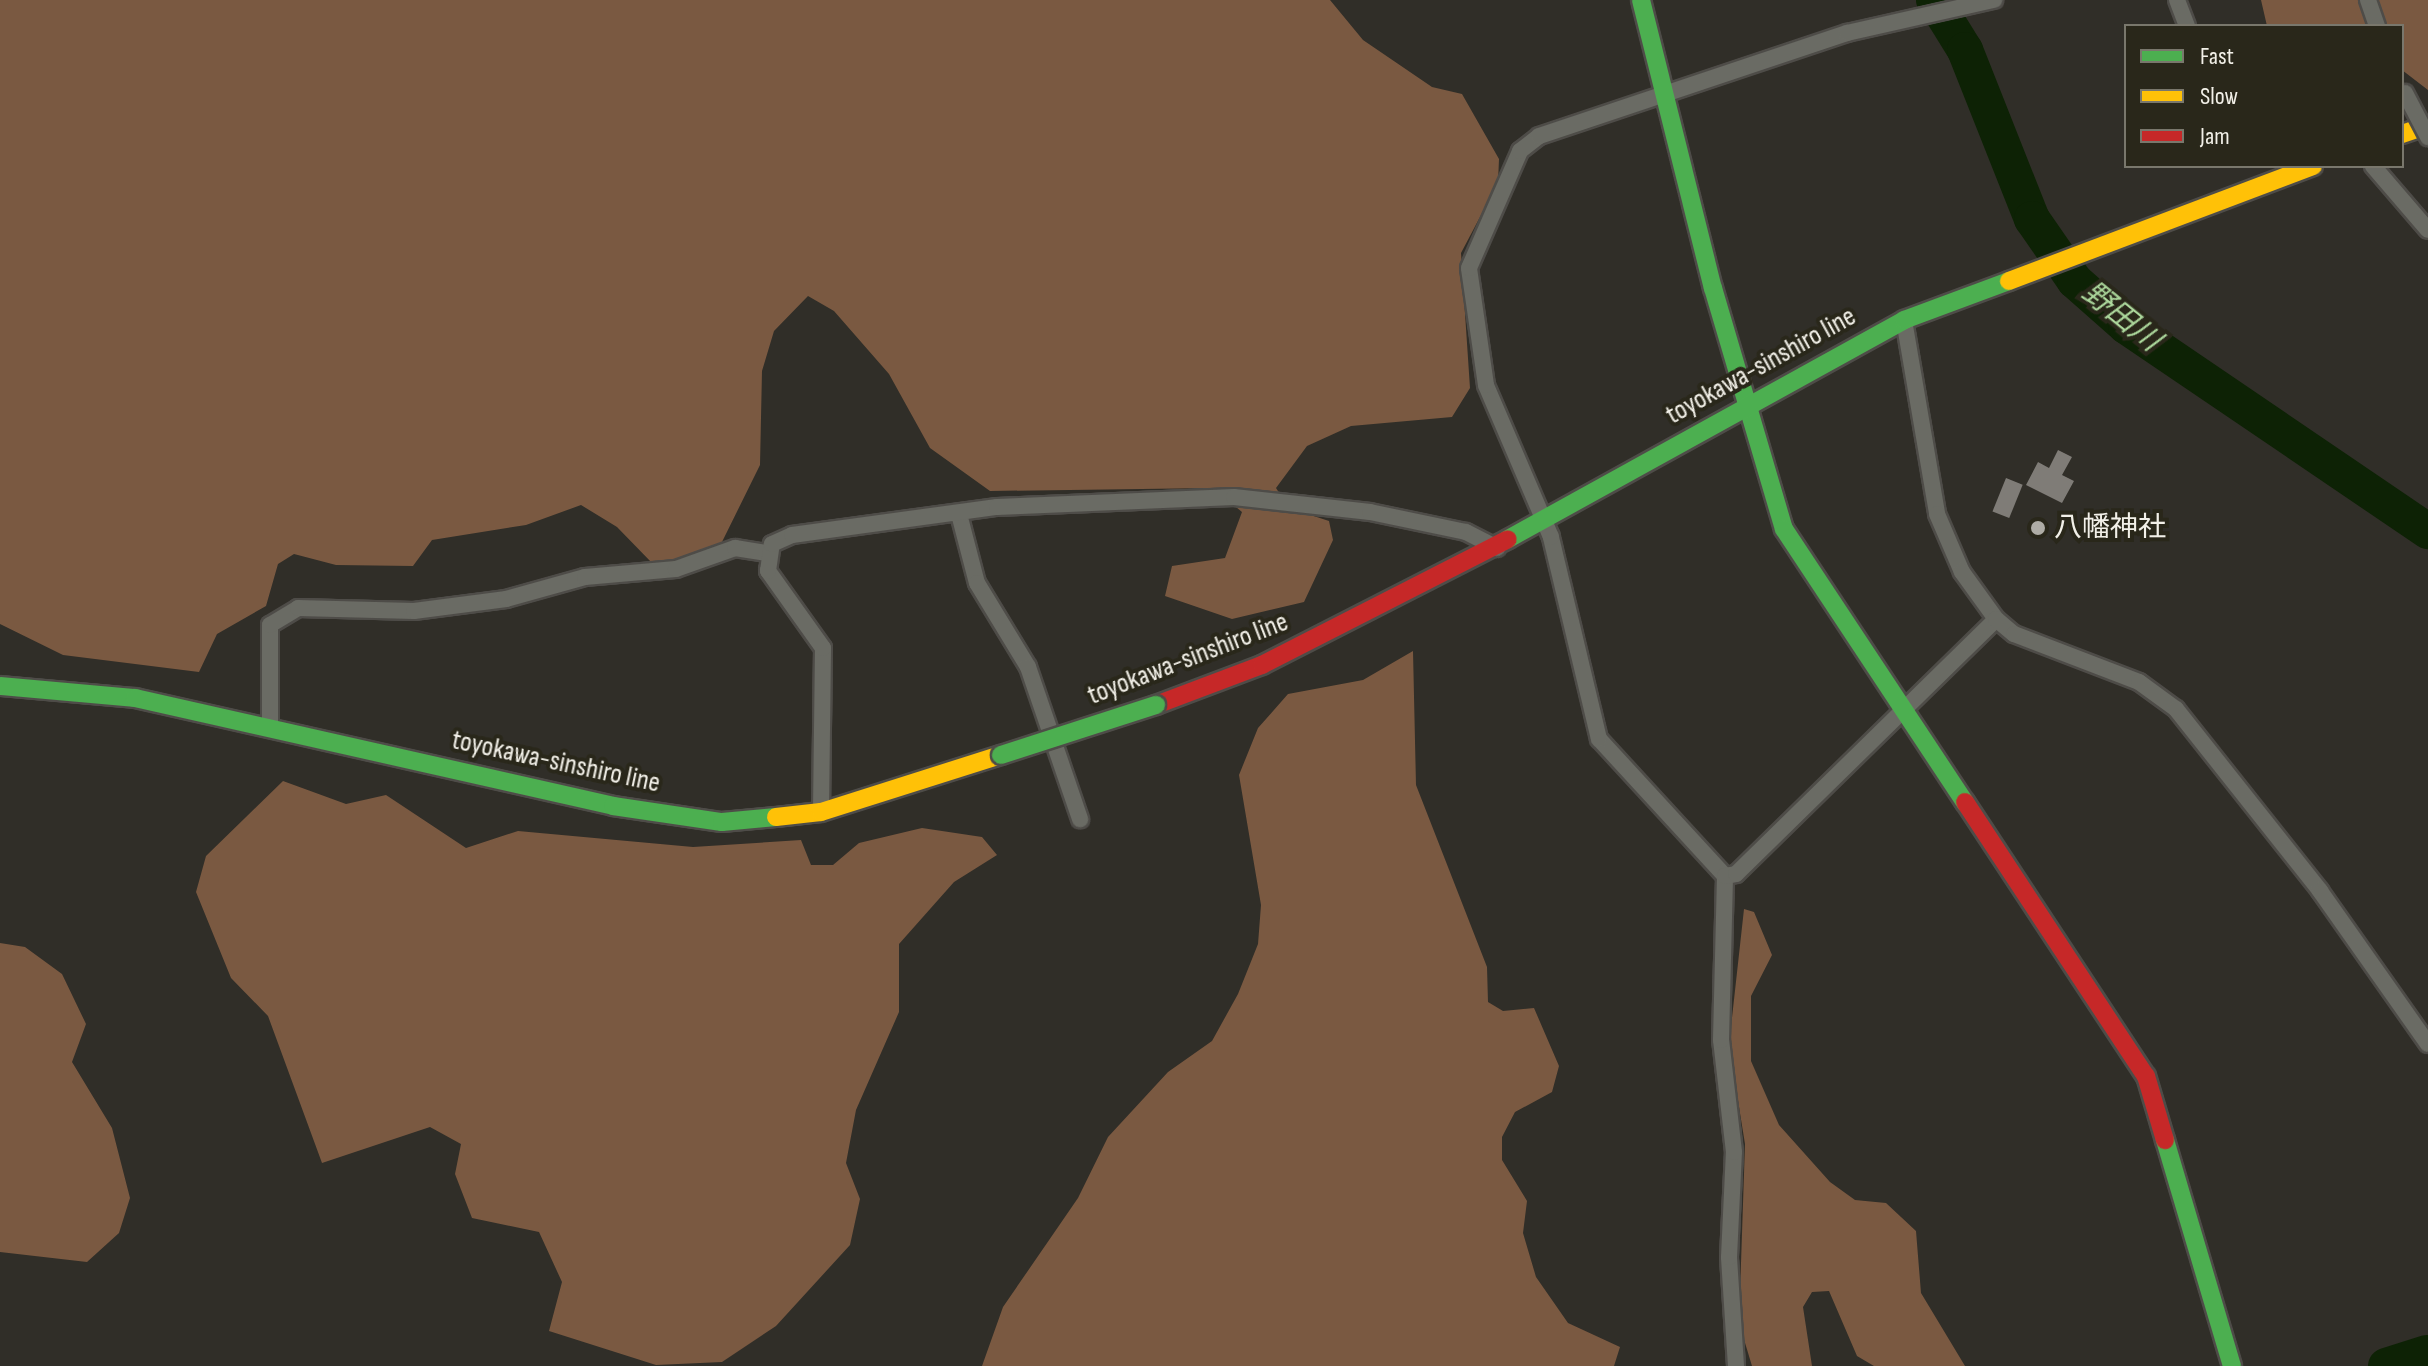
<!DOCTYPE html>
<meta charset="utf-8">
<style>
body{margin:0}
#map{position:relative;width:2428px;height:1366px;overflow:hidden;background:#302e28;font-family:"Sofia Sans Condensed","Noto Sans JP",sans-serif}
div>[style]{position:absolute}
.forest>*{inset:0;background:#7a5941}
.river>*{height:36px;margin:-18px;padding:0 18px;transform-origin:18px;border-radius:18px;background:#0d2205}
.building>*{inset:0;background:#7f7c77;transform-origin:0 0}
.roads{filter:drop-shadow(2px 0 #4e4c48) drop-shadow(-2px 0 #4e4c48) drop-shadow(0 2px #4e4c48) drop-shadow(0 -2px #4e4c48)}
.street>*{height:16px;margin:-8px;padding:0 8px;transform-origin:8px;border-radius:8px;background:#6a6b64}
.fast>*{height:18px;margin:-9px;padding:0 9px;transform-origin:9px;border-radius:9px;background:#4caf50}
.slow>*{height:18px;margin:-9px;padding:0 9px;transform-origin:9px;border-radius:9px;background:#ffc107}
.jam>*{height:18px;margin:-9px;padding:0 9px;transform-origin:9px;border-radius:9px;background:#c62828}
.bridges{filter:drop-shadow(2px 0 #4e4c48) drop-shadow(-2px 0 #4e4c48) drop-shadow(0 2px #4e4c48) drop-shadow(0 -2px #4e4c48)}
.street-bridge>*{height:16px;margin:-8px;padding:0 8px;transform-origin:8px;border-radius:8px;background:#6a6b64}
.fast-bridge>*{height:18px;margin:-9px;padding:0 9px;transform-origin:9px;border-radius:9px;background:#4caf50}
.dots>*{width:22px;height:22px;translate:-50% -50%;box-sizing:border-box;border:4px solid #29271a;border-radius:50%}
span{translate:-50% -50%;white-space:nowrap;text-align:center;line-height:1.15;-webkit-text-stroke:8px #29271a;paint-order:stroke}
.street-label{font-size:28px;color:#f2f0e8}
.poi-label{font-size:28px;color:#f2f0e8}
.left{translate:0 -50%;text-align:left}
.water-label{font-size:30px;color:#acd89c;font-style:italic}
.legend{position:absolute;left:2124px;top:24px;width:280px;height:144px;box-sizing:border-box;background:#29271a;border:2px solid #79776c;margin:0;padding:10px 14px;list-style:none;font-size:24px;color:#f2f0e8}
.legend li{display:flex;align-items:center;gap:16px;height:40px}
.legend b{width:40px;border:2px solid #79776c}
</style>
<div id="map">
<div class="forest">
<i style="clip-path:polygon(0 0,1330px 0,1363px 40px,1432px 87px,1462px 94px,1499px 159px,1498px 183px,1461px 253px,1470px 388px,1452px 417px,1351px 426px,1307px 446px,1276px 488px,1289px 508px,1329px 521px,1333px 540px,1304px 602px,1232px 619px,1165px 596px,1172px 566px,1225px 558px,1242px 512px,1213px 488px,990px 491px,930px 448px,889px 374px,834px 311px,808px 296px,774px 331px,762px 371px,760px 465px,721px 544px,686px 564px,652px 563px,617px 527px,581px 505px,526px 525px,432px 540px,413px 566px,336px 565px,294px 554px,278px 564px,266px 606px,217px 634px,199px 672px,63px 655px,0 624px)"></i>
<i style="clip-path:polygon(2261px 0,2428px 0,2428px 90px,2402px 70px,2402px 26px,2267px 26px)"></i>
<i style="clip-path:polygon(1413px 651px,1416px 785px,1487px 967px,1488px 1002px,1503px 1011px,1534px 1008px,1559px 1066px,1552px 1092px,1515px 1112px,1502px 1137px,1502px 1160px,1527px 1201px,1523px 1233px,1536px 1277px,1568px 1323px,1620px 1347px,1614px 1366px,982px 1366px,1003px 1307px,1078px 1198px,1108px 1137px,1168px 1072px,1212px 1041px,1238px 994px,1258px 944px,1261px 905px,1239px 775px,1258px 728px,1288px 694px,1363px 680px)"></i>
<i style="clip-path:polygon(283px 781px,346px 804px,386px 795px,466px 848px,518px 831px,693px 847px,801px 840px,811px 865px,833px 865px,859px 843px,922px 828px,982px 837px,997px 855px,954px 882px,899px 944px,899px 1012px,856px 1110px,846px 1163px,860px 1199px,850px 1245px,776px 1326px,722px 1362px,656px 1365px,549px 1331px,562px 1282px,539px 1232px,472px 1218px,455px 1174px,461px 1144px,430px 1127px,322px 1163px,268px 1016px,231px 978px,196px 892px,206px 856px)"></i>
<i style="clip-path:polygon(1744px 909px,1754px 912px,1772px 955px,1751px 996px,1751px 1061px,1779px 1125px,1830px 1182px,1855px 1200px,1886px 1203px,1916px 1231px,1921px 1293px,1965px 1366px,1874px 1366px,1857px 1356px,1829px 1291px,1812px 1292px,1803px 1307px,1812px 1366px,1752px 1366px,1739px 1323px,1745px 1144px,1729px 1045px)"></i>
<i style="clip-path:polygon(0 943px,25px 947px,62px 974px,86px 1024px,72px 1062px,112px 1128px,130px 1198px,119px 1233px,87px 1262px,0 1252px)"></i>
</div>
<div class="river">
<i style="left:1934px;top:0;width:59px;rotate:58.2deg"></i>
<i style="left:1965px;top:50px;width:182px;rotate:68.4deg"></i>
<i style="left:2032px;top:219px;width:75px;rotate:55.3deg"></i>
<i style="left:2075px;top:281px;width:68px;rotate:41.4deg"></i>
<i style="left:2126px;top:326px;width:365px;rotate:34.2deg"></i>
<i style="left:2386px;top:1366px;width:43px;rotate:-17.6deg"></i>
</div>
<div class="building">
<i style="clip-path:polygon(2058px 450px,2072px 457px,2062px 475px,2074px 481px,2062px 503px,2026px 485px,2038px 462px,2049px 468px)"></i>
<i style="left:2006px;top:478px;width:18px;height:36px;rotate:22deg"></i>
</div>
<div class="roads">
<div class="street">
<i style="left:2177px;top:0;width:28px;rotate:69deg"></i>
<i style="left:2368px;top:0;width:28px;rotate:71deg"></i>
<i style="left:2373px;top:166px;width:84px;rotate:49.3deg"></i>
<i style="left:1904px;top:320px;width:197px;rotate:80.3deg"></i>
<i style="left:1937px;top:514px;width:63px;rotate:66.7deg"></i>
<i style="left:1962px;top:572px;width:58px;rotate:54.1deg"></i>
<i style="left:959px;top:514px;width:71px;rotate:75.4deg"></i>
<i style="left:977px;top:583px;width:98px;rotate:58.7deg"></i>
<i style="left:1028px;top:667px;width:161px;rotate:71.1deg"></i>
<i style="left:270px;top:727px;width:102px;rotate:-90deg"></i>
<i style="left:270px;top:625px;width:33px;rotate:-31deg"></i>
<i style="left:298px;top:608px;width:116px;rotate:1.5deg"></i>
<i style="left:414px;top:611px;width:93px;rotate:-7.4deg"></i>
<i style="left:506px;top:599px;width:82px;rotate:-15.6deg"></i>
<i style="left:585px;top:577px;width:91px;rotate:-5deg"></i>
<i style="left:676px;top:569px;width:63px;rotate:-19.6deg"></i>
<i style="left:735px;top:548px;width:31px;rotate:9deg"></i>
<i style="left:821px;top:812px;width:164px;rotate:-89.3deg"></i>
<i style="left:823px;top:648px;width:95px;rotate:-125.5deg"></i>
<i style="left:768px;top:571px;width:27px;rotate:-82deg"></i>
<i style="left:772px;top:544px;width:22px;rotate:-24deg"></i>
<i style="left:792px;top:535px;width:207px;rotate:-7.8deg"></i>
<i style="left:997px;top:507px;width:237px;rotate:-2.4deg"></i>
<i style="left:1234px;top:497px;width:137px;rotate:6.3deg"></i>
<i style="left:1370px;top:512px;width:98px;rotate:11.8deg"></i>
<i style="left:1466px;top:532px;width:35px;rotate:27deg"></i>
<i style="left:1725px;top:876px;width:186px;rotate:-132.6deg"></i>
<i style="left:1599px;top:739px;width:208px;rotate:-103.4deg"></i>
<i style="left:1551px;top:537px;width:165px;rotate:-113.2deg"></i>
<i style="left:1486px;top:385px;width:118px;rotate:-98.3deg"></i>
<i style="left:1469px;top:268px;width:128px;rotate:-66.4deg"></i>
<i style="left:1520px;top:151px;width:24px;rotate:-38deg"></i>
<i style="left:1539px;top:136px;width:325px;rotate:-18.5deg"></i>
<i style="left:1847px;top:33px;width:151px;rotate:-12.7deg"></i>
<i style="left:1736px;top:1366px;width:109px;rotate:-93.7deg"></i>
<i style="left:1729px;top:1257px;width:105px;rotate:-87.3deg"></i>
<i style="left:1734px;top:1152px;width:113px;rotate:-96.6deg"></i>
<i style="left:1721px;top:1040px;width:164px;rotate:-88.6deg"></i>
<i style="left:1725px;top:876px;width:11px;rotate:-10deg"></i>
<i style="left:1736px;top:874px;width:364px;rotate:-44.4deg"></i>
<i style="left:1996px;top:619px;width:23px;rotate:40deg"></i>
<i style="left:2014px;top:634px;width:134px;rotate:21deg"></i>
<i style="left:2139px;top:682px;width:46px;rotate:36.1deg"></i>
<i style="left:2176px;top:709px;width:232px;rotate:51.6deg"></i>
<i style="left:2320px;top:891px;width:187px;rotate:54.8deg"></i>
</div>
<div class="fast">
<i style="left:1641px;top:0;width:297px;rotate:76deg"></i>
<i style="left:1713px;top:288px;width:251px;rotate:73.6deg"></i>
<i style="left:1784px;top:529px;width:328px;rotate:56.5deg"></i>
<i style="left:1508px;top:539px;width:453px;rotate:-28.9deg"></i>
<i style="left:1904px;top:320px;width:112px;rotate:-20.4deg"></i>
<i style="left:0;top:686px;width:136px;rotate:5.1deg"></i>
<i style="left:135px;top:698px;width:490px;rotate:12.7deg"></i>
<i style="left:613px;top:806px;width:110px;rotate:8.4deg"></i>
<i style="left:722px;top:822px;width:54px;rotate:-5.3deg"></i>
<i style="left:2165px;top:1140px;width:236px;rotate:73.5deg"></i>
</div>
<div class="slow">
<i style="left:2402px;top:134px;width:28px;rotate:-19deg"></i>
<i style="left:2009px;top:281px;width:325px;rotate:-20.7deg"></i>
<i style="left:776px;top:817px;width:45px;rotate:-6.3deg"></i>
<i style="left:821px;top:812px;width:189px;rotate:-17.6deg"></i>
</div>
<div class="jam">
<i style="left:1156px;top:705px;width:113px;rotate:-20.7deg"></i>
<i style="left:1262px;top:665px;width:276px;rotate:-27.1deg"></i>
<i style="left:1965px;top:802px;width:328px;rotate:56.6deg"></i>
<i style="left:2146px;top:1076px;width:67px;rotate:73.5deg"></i>
</div>
</div>
<div class="bridges">
<div class="street-bridge">
<i style="left:2405px;top:93px;width:50px;rotate:62.4deg"></i>
</div>
<div class="fast-bridge">
<i style="left:1001px;top:755px;width:163px;rotate:-17.9deg"></i>
</div>
</div>
<div class="dots">
<i style="left:2038px;top:528px;background:#aeaca5"></i>
</div>
<div class="street-label">
<span style="left:1761px;top:366px;rotate:-29deg">toyokawa-sinshiro line</span>
<span style="left:1188px;top:659px;rotate:-21deg">toyokawa-sinshiro line</span>
<span style="left:556px;top:762px;rotate:12deg">toyokawa-sinshiro line</span>
</div>
<div class="poi-label">
<span class="left" style="left:2054px;top:528px">八幡神社</span>
</div>
<div class="water-label">
<span style="left:2121px;top:317px;rotate:39deg">野田川</span>
</div>
<ul class="legend">
<li><b style="height:10px;background:#4caf50"></b>Fast</li>
<li><b style="height:10px;background:#ffc107"></b>Slow</li>
<li><b style="height:10px;background:#c62828"></b>Jam</li>
</ul>
</div>
